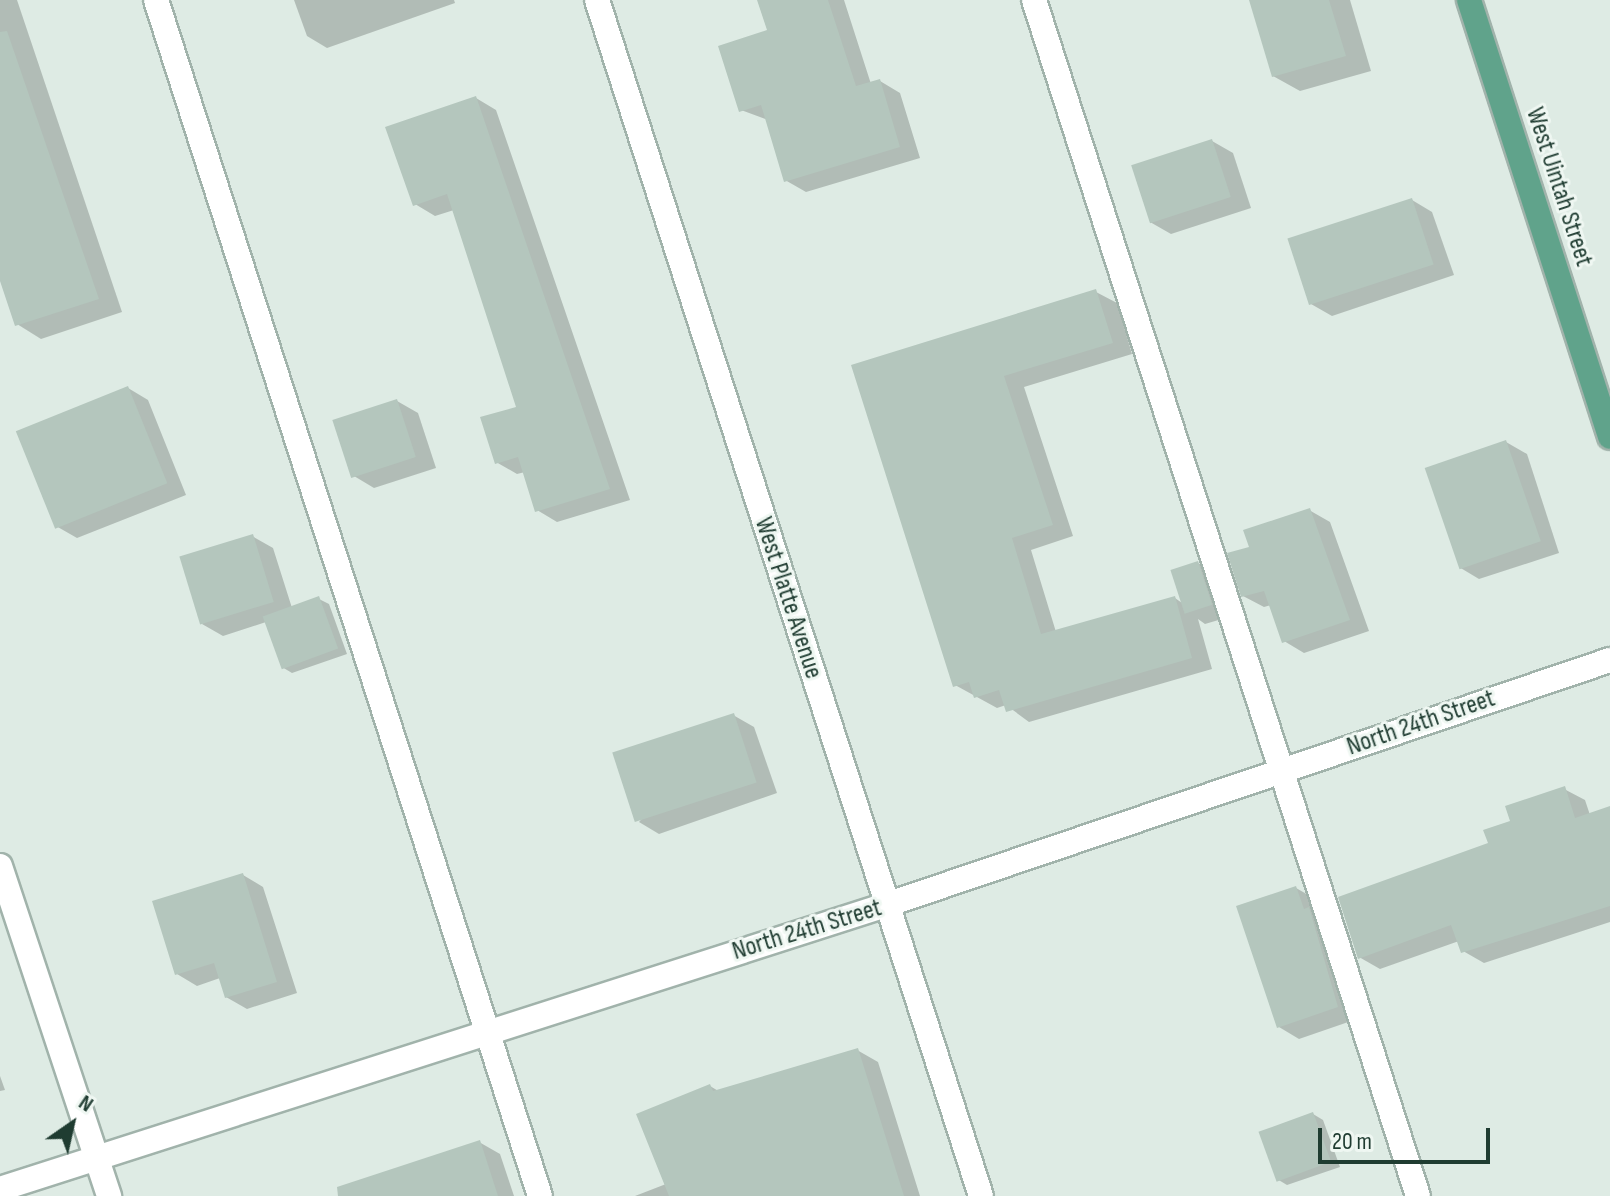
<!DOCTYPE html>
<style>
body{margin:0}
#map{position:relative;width:1610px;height:1196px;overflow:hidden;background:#deebe4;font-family:"Sofia Sans Condensed",sans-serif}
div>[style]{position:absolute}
.shadow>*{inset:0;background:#0003}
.building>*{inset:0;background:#b4c6bd;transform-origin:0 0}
.roads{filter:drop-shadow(2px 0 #a1b3ab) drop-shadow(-2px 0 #a1b3ab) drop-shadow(0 2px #a1b3ab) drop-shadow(0 -2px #a1b3ab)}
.minor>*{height:24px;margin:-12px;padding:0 12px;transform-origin:12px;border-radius:12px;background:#fff}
.major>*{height:24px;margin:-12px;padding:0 12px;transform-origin:12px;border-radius:12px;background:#60a38b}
span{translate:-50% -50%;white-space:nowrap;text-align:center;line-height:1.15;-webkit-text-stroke:6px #eff7f2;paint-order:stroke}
.street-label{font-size:26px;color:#1f3c31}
.north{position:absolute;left:32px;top:1084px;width:80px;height:80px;-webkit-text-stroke:6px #eff7f2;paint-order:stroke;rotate:34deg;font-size:22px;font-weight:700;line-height:32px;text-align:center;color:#1f3c31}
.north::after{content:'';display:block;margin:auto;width:28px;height:36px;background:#1f3c31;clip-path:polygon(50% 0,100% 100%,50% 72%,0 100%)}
.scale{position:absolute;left:1318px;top:1128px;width:172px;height:36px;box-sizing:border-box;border:4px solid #1f3c31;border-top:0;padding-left:10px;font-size:24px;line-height:28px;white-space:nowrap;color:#1f3c31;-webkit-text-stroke:6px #eff7f2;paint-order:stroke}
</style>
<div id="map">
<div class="shadow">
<i style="clip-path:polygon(0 0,17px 0,122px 312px,41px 339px,17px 324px,0 275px)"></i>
<i style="clip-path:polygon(294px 0,454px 0,455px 3px,327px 48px,307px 36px)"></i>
<i style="clip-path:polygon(759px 0,844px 0,871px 84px,880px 81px,900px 93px,920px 158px,806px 192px,785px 180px,768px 120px,741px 110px,770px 31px)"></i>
<i style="clip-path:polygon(1251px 0,1350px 0,1371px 71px,1300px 91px,1273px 76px)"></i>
<i style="clip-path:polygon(476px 98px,496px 110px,630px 500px,557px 522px,537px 510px,525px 472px,517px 474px,496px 462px,518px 408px,454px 210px,435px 216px,415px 204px)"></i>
<i style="clip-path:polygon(1212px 141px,1233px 153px,1251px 208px,1171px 234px,1150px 222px)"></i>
<i style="clip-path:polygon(1412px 200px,1432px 212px,1454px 275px,1332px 316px,1311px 304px)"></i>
<i style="clip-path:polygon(1096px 292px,1117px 303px,1132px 354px,1024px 387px,1073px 536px,1031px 550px,1056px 632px,1175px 598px,1182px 603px,1198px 563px,1219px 575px,1232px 616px,1205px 624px,1198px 619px,1212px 669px,1029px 722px,1006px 705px,997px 708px,955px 685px,853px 367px)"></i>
<i style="clip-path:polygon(128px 388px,148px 400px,186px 495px,77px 538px,56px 526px)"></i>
<i style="clip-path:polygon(397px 401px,418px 413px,436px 468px,374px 488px,354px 476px)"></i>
<i style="clip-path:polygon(1506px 442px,1527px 454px,1559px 553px,1479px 579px,1459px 567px)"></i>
<i style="clip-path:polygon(1309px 510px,1330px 522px,1369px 631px,1304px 653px,1284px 641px,1271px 605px,1264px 607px,1243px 596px,1252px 548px)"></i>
<i style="clip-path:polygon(252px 536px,273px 548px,292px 608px,319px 599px,329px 604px,347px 654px,292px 673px,282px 667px,266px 622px,223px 636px,202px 624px)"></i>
<i style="clip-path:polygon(733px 715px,754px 727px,777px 793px,659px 834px,639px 822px)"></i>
<i style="clip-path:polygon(1564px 789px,1585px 800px,1590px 815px,1610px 809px,1610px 922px,1484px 963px,1463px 951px,1459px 941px,1380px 969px,1359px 957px,1512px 823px)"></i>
<i style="clip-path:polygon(243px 875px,263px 887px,297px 993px,247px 1009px,226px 997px,220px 978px,197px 986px,177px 974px)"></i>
<i style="clip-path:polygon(1296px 888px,1317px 900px,1357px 1019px,1299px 1039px,1279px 1027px)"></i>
<i style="clip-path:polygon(857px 1050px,878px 1062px,920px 1196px,635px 1196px,666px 1184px,710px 1086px,720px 1092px)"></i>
<i style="clip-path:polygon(0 1076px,5px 1090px,0 1091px)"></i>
<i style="clip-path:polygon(1313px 1114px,1323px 1120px,1340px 1167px,1287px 1185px,1277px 1179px)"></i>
<i style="clip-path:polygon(479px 1142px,500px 1154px,514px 1196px,342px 1196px)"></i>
</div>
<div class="building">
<i style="clip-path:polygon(757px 0,828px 0,856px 86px,880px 79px,900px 147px,784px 182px,761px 105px,739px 112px,718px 46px,767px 30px)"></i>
<i style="clip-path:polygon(1249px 0,1329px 0,1346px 56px,1272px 77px)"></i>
<i style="clip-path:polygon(7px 31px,99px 299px,15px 326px,0 281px,0 32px)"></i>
<i style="clip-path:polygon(476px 96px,610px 489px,535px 512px,518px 457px,495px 464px,480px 417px,516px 407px,447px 194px,413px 206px,385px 127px)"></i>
<i style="left:1212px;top:139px;width:61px;height:85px;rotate:72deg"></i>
<i style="left:1412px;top:198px;width:70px;height:131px;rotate:72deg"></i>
<i style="clip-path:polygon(1096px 289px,1113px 343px,1004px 376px,1053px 525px,1012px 538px,1041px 634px,1175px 596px,1192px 658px,1006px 712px,999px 690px,974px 698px,969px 682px,953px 687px,851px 365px)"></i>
<i style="left:128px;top:386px;width:105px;height:121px;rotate:68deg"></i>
<i style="left:397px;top:399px;width:61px;height:68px;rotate:72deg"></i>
<i style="left:1506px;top:440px;width:107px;height:86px;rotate:71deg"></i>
<i style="clip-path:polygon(1310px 508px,1350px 620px,1282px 643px,1264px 591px,1241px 597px,1227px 553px,1249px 547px,1243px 530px)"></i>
<i style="left:253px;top:534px;width:71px;height:77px;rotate:73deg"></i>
<i style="left:1198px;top:561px;width:46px;height:29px;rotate:72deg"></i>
<i style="left:319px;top:596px;width:56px;height:60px;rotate:70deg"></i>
<i style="left:734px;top:713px;width:73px;height:128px;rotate:72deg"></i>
<i style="clip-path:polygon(1565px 786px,1575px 818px,1610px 806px,1610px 906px,1461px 953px,1451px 925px,1358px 959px,1338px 897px,1488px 843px,1483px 830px,1510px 821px,1505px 806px)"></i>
<i style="clip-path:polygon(243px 873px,277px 982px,225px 998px,214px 963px,175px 975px,152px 901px)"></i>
<i style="clip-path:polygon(1296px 886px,1304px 909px,1309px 907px,1338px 1007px,1277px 1028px,1236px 906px)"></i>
<i style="clip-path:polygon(858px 1048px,904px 1196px,669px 1196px,636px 1114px,710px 1084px,713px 1091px)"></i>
<i style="left:1313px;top:1112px;width:53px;height:58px;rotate:70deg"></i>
<i style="clip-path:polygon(480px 1140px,498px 1196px,338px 1196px,337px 1187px)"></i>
</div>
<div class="roads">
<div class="minor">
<i style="left:156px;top:0;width:1256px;rotate:72.2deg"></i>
<i style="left:597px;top:0;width:1256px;rotate:72.2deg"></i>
<i style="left:1034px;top:0;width:1256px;rotate:72.2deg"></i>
<i style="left:0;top:866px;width:348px;rotate:71.7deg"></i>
<i style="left:0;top:1189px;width:930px;rotate:-17.77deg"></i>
<i style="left:886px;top:905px;width:764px;rotate:-18.7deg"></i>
</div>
<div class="major">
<i style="left:1469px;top:0;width:459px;rotate:72.1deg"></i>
</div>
</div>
<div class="street-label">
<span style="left:1559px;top:187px;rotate:72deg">West Uintah Street</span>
<span style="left:788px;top:598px;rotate:72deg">West Platte Avenue</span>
<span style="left:1421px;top:723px;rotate:-19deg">North 24th Street</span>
<span style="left:807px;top:930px;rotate:-17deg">North 24th Street</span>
</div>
<div class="north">N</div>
<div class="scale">20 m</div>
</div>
